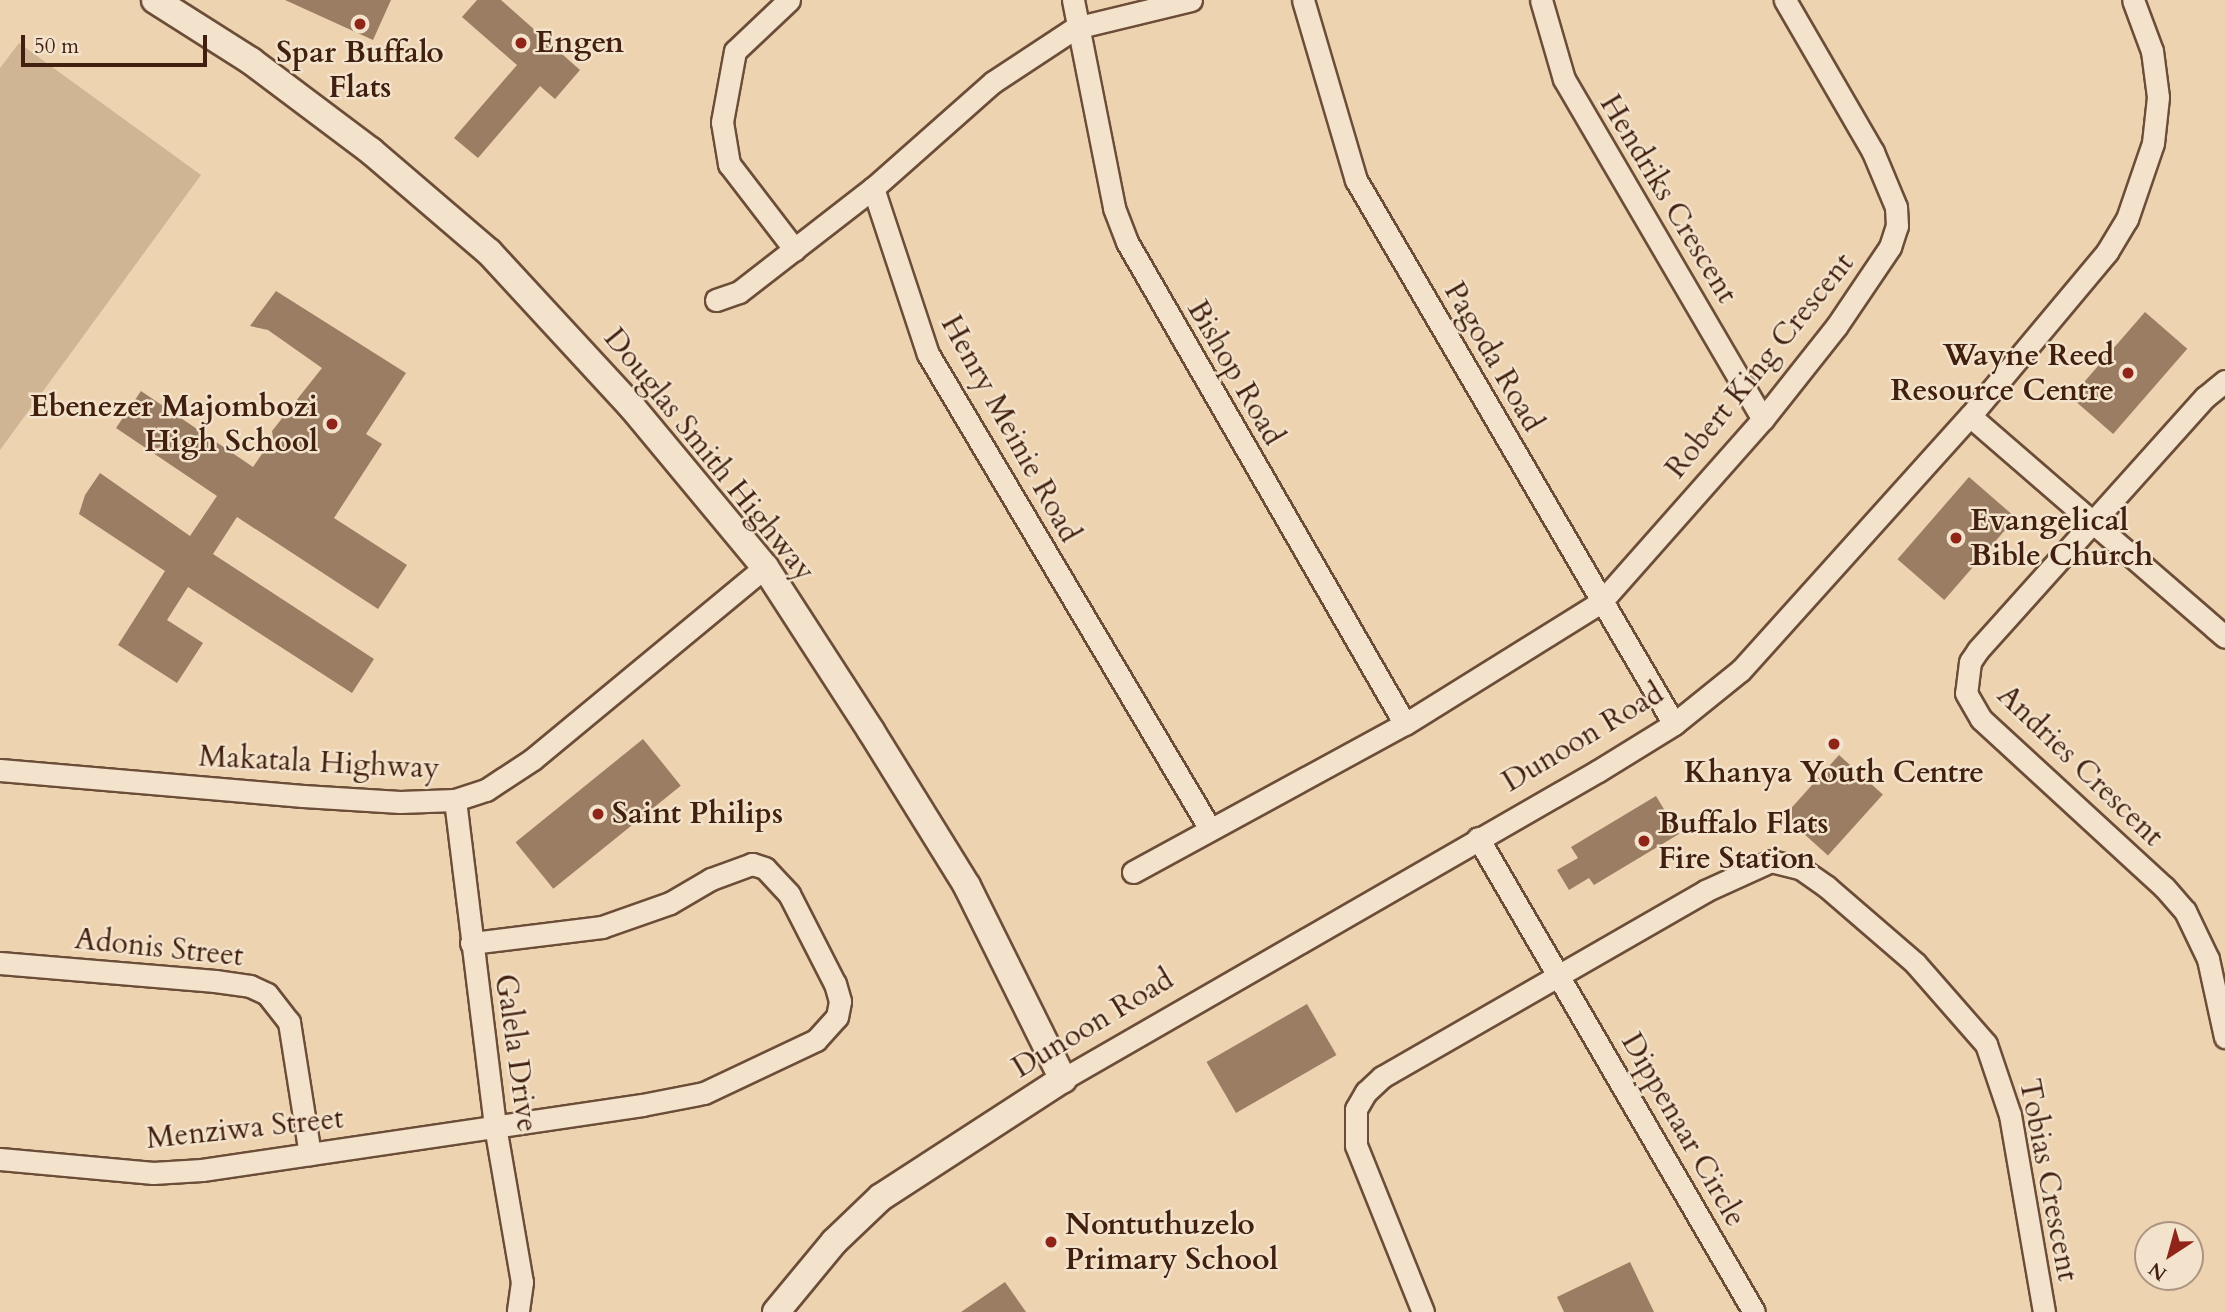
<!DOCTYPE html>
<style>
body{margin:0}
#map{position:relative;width:2225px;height:1312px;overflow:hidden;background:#edd3b0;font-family:Cardo,serif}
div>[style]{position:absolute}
.green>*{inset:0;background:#d0b595}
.building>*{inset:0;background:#9a7d63;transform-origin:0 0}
.roads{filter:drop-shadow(2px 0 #6c4d38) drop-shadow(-2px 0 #6c4d38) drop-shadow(0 2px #6c4d38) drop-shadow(0 -2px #6c4d38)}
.minor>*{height:21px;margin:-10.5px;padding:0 10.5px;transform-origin:10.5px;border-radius:10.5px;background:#f3e2cc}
.tertiary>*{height:26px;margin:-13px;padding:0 13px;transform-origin:13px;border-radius:13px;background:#f3e2cc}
.dots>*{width:19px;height:19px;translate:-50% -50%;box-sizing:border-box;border:4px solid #f3e2cc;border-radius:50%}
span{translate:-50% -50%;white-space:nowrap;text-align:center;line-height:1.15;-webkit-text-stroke:5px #f3e2cc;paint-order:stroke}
.poi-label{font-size:30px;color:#412010;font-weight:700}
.left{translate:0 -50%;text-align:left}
.right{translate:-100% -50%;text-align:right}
.street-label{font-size:30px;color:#412010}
.north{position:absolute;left:2134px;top:1221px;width:70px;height:70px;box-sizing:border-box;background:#f3e2cc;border:2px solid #ac9481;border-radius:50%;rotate:216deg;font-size:19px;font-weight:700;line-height:28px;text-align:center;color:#412010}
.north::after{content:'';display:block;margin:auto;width:24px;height:32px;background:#8f2418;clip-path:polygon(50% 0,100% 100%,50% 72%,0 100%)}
.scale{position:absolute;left:21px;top:35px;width:186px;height:32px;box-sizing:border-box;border:4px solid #412010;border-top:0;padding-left:9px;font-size:21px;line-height:24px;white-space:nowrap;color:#412010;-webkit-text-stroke:5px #f3e2cc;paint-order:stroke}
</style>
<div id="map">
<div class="green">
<i style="clip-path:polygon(19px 43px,201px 175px,0 450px,0 68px)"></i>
</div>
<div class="building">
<i style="clip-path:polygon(285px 0,391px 0,373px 40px)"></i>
<i style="clip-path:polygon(477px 0,501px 0,580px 70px,555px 99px,540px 86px,478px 158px,454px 138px,517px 65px,462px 17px)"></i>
<i style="clip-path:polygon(276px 291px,406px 373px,366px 434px,382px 444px,334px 518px,407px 565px,378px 609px,237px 517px,213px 554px,374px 659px,352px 693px,188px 587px,167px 620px,203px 643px,177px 683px,118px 645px,165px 571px,79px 514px,85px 495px,100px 473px,190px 536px,217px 496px,116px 428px,141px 391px,253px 467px,273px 438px,272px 431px,322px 368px,268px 330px,250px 326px)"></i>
<i style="left:2145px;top:312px;width:56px;height:113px;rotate:41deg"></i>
<i style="left:1969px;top:477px;width:62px;height:109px;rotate:41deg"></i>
<i style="left:643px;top:739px;width:60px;height:164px;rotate:51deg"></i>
<i style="left:1839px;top:755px;width:59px;height:82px;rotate:42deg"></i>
<i style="clip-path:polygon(1656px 796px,1679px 834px,1594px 885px,1589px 878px,1569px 890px,1557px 870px,1578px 858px,1571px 847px)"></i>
<i style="left:1307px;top:1004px;width:59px;height:116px;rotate:60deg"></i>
<i style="clip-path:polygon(1630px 1262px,1654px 1312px,1564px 1312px,1557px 1297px)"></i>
<i style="clip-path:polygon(1005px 1282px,1026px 1312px,961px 1312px)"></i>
</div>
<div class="roads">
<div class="minor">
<i style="left:789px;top:0;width:74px;rotate:136.6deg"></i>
<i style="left:735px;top:51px;width:72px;rotate:100.4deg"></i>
<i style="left:722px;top:122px;width:43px;rotate:80.5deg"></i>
<i style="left:729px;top:164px;width:108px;rotate:52.5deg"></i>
<i style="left:1073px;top:0;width:212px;rotate:78.8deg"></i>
<i style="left:1114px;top:208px;width:36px;rotate:69deg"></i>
<i style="left:1127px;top:242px;width:556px;rotate:60.03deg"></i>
<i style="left:1191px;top:0;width:119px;rotate:166.4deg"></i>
<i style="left:1075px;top:28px;width:98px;rotate:146.6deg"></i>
<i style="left:993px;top:82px;width:160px;rotate:138.5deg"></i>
<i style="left:873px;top:188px;width:175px;rotate:71.7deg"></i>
<i style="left:928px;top:354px;width:552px;rotate:59.3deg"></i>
<i style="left:1303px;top:0;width:188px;rotate:73.6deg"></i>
<i style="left:1356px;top:180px;width:630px;rotate:59.69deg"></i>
<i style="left:1541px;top:0;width:82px;rotate:73.8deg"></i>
<i style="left:1564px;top:79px;width:394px;rotate:59.7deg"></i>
<i style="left:716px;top:300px;width:24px;rotate:-19deg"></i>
<i style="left:739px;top:292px;width:170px;rotate:-37.8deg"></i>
<i style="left:2225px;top:381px;width:26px;rotate:141deg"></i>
<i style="left:2205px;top:397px;width:340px;rotate:131.9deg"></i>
<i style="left:1978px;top:650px;width:14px;rotate:124deg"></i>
<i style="left:1970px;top:662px;width:31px;rotate:97deg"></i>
<i style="left:1966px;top:693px;width:30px;rotate:60deg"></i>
<i style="left:1981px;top:719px;width:248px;rotate:42.6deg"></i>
<i style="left:2164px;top:887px;width:32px;rotate:49deg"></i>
<i style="left:2185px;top:911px;width:53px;rotate:64.4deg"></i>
<i style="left:2208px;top:959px;width:80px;rotate:77.7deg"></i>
<i style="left:1970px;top:416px;width:337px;rotate:40.9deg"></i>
<i style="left:0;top:770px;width:304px;rotate:4.9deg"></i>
<i style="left:303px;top:796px;width:97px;rotate:3.5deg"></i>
<i style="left:400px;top:802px;width:55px;rotate:-2.1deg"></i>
<i style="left:455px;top:800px;width:33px;rotate:-18deg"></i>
<i style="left:486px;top:790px;width:56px;rotate:-33.4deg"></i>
<i style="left:533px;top:759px;width:301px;rotate:-39.6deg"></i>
<i style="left:455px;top:800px;width:328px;rotate:83deg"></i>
<i style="left:495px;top:1126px;width:158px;rotate:80.2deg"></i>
<i style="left:522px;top:1282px;width:30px;rotate:98deg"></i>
<i style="left:1478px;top:838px;width:548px;rotate:59.79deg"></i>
<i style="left:1133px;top:872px;width:310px;rotate:-28.6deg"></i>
<i style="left:1405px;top:724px;width:231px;rotate:-31.9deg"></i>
<i style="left:1601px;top:602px;width:244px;rotate:-48.5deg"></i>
<i style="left:1763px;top:419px;width:117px;rotate:-51.6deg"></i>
<i style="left:1836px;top:327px;width:97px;rotate:-56deg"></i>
<i style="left:1890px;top:247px;width:22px;rotate:-72deg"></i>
<i style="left:1897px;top:226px;width:19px;rotate:-93deg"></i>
<i style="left:1896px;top:207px;width:60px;rotate:-112.7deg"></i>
<i style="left:1873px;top:152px;width:176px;rotate:-120.1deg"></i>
<i style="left:0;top:963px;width:216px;rotate:4.8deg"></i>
<i style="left:215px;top:981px;width:35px;rotate:8deg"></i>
<i style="left:250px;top:986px;width:19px;rotate:25deg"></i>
<i style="left:267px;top:994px;width:36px;rotate:52deg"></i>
<i style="left:289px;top:1022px;width:134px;rotate:81deg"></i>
<i style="left:1063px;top:1079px;width:617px;rotate:-29.93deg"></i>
<i style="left:1598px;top:771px;width:89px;rotate:-31.7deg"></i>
<i style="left:1674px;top:724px;width:86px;rotate:-38.9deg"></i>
<i style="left:1741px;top:670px;width:342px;rotate:-48deg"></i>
<i style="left:1970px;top:416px;width:214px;rotate:-50.1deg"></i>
<i style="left:2107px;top:252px;width:39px;rotate:-59deg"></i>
<i style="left:2127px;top:219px;width:80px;rotate:-71.1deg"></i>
<i style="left:2153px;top:143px;width:46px;rotate:-83.8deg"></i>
<i style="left:2158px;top:97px;width:46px;rotate:-97.4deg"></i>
<i style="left:2152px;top:51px;width:54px;rotate:-110.4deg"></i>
<i style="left:0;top:1159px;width:154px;rotate:5.2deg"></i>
<i style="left:153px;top:1173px;width:49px;rotate:-3.5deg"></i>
<i style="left:202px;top:1170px;width:445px;rotate:-8.4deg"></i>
<i style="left:642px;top:1105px;width:63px;rotate:-11deg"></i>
<i style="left:704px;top:1093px;width:124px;rotate:-25.3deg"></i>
<i style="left:816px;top:1040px;width:31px;rotate:-48deg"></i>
<i style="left:837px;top:1017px;width:16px;rotate:-79deg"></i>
<i style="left:840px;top:1001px;width:18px;rotate:-106deg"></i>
<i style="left:835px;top:984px;width:101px;rotate:-117.1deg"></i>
<i style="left:789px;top:894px;width:35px;rotate:-133deg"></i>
<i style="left:765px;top:868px;width:14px;rotate:-163deg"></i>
<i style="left:752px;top:864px;width:44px;rotate:159.9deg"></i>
<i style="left:711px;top:879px;width:48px;rotate:149.7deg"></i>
<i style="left:670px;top:903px;width:72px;rotate:160.6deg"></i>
<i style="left:602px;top:927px;width:132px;rotate:173deg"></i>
<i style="left:1423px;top:1312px;width:180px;rotate:-111.9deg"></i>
<i style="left:1356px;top:1145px;width:36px;rotate:-90deg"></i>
<i style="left:1356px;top:1109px;width:20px;rotate:-60deg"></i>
<i style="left:1366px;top:1092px;width:22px;rotate:-43deg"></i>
<i style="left:1382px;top:1077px;width:373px;rotate:-29.9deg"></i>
<i style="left:1705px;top:891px;width:72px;rotate:-24.4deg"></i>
<i style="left:1771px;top:861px;width:30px;rotate:14deg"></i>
<i style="left:1800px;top:868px;width:33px;rotate:35deg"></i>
<i style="left:1827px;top:887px;width:116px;rotate:40.8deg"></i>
<i style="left:1915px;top:963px;width:108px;rotate:48.8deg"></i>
<i style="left:1986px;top:1044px;width:75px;rotate:71.3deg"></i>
<i style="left:2010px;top:1115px;width:200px;rotate:80.2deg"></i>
</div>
<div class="tertiary">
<i style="left:155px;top:0;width:114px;rotate:32.4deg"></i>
<i style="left:251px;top:61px;width:150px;rotate:36.9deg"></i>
<i style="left:371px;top:151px;width:155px;rotate:40.6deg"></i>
<i style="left:489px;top:252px;width:211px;rotate:47.3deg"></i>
<i style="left:632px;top:407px;width:208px;rotate:50.3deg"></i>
<i style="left:765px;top:567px;width:195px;rotate:57.1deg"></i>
<i style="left:871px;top:731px;width:182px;rotate:58.2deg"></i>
<i style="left:967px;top:886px;width:216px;rotate:63.6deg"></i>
<i style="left:1063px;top:1079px;width:217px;rotate:147deg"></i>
<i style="left:881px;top:1197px;width:65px;rotate:136.2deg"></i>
<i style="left:834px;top:1242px;width:91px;rotate:129.6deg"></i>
</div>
</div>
<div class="dots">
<i style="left:360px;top:24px;background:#8f2418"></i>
<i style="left:521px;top:43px;background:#8f2418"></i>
<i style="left:2128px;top:373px;background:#8f2418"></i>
<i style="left:332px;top:424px;background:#8f2418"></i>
<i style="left:1956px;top:538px;background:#8f2418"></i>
<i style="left:1834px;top:744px;background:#8f2418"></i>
<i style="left:598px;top:814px;background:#8f2418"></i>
<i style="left:1644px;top:841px;background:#8f2418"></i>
<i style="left:1051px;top:1242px;background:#8f2418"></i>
</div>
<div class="poi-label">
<span class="left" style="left:535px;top:43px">Engen</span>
<span style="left:360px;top:70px">Spar Buffalo<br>Flats</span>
<span class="right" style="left:2114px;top:373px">Wayne Reed<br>Resource Centre</span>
<span class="right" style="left:318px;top:424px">Ebenezer Majombozi<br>High School</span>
<span class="left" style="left:1970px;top:538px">Evangelical<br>Bible Church</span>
<span style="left:1834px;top:773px">Khanya Youth Centre</span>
<span class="left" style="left:612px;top:814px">Saint Philips</span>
<span class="left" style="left:1658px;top:841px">Buffalo Flats<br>Fire Station</span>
<span class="left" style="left:1065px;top:1242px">Nontuthuzelo<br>Primary School</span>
</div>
<div class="street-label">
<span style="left:1668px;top:199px;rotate:59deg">Hendriks Crescent</span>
<span style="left:1493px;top:357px;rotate:60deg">Pagoda Road</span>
<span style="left:1760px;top:366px;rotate:-51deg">Robert King Crescent</span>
<span style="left:1235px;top:373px;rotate:60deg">Bishop Road</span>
<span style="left:1010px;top:429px;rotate:61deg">Henry Meinie Road</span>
<span style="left:709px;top:455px;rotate:51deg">Douglas Smith Highway</span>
<span style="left:1583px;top:738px;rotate:-31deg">Dunoon Road</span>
<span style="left:319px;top:763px;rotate:3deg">Makatala Highway</span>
<span style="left:2080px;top:766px;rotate:44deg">Andries Crescent</span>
<span style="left:159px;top:948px;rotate:6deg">Adonis Street</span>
<span style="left:1093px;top:1024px;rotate:-31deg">Dunoon Road</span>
<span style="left:516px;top:1053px;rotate:82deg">Galela Drive</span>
<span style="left:245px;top:1129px;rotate:-6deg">Menziwa Street</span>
<span style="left:1683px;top:1130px;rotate:60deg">Dippenaar Circle</span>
<span style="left:2048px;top:1180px;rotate:79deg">Tobias Crescent</span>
</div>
<div class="north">N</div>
<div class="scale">50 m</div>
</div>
